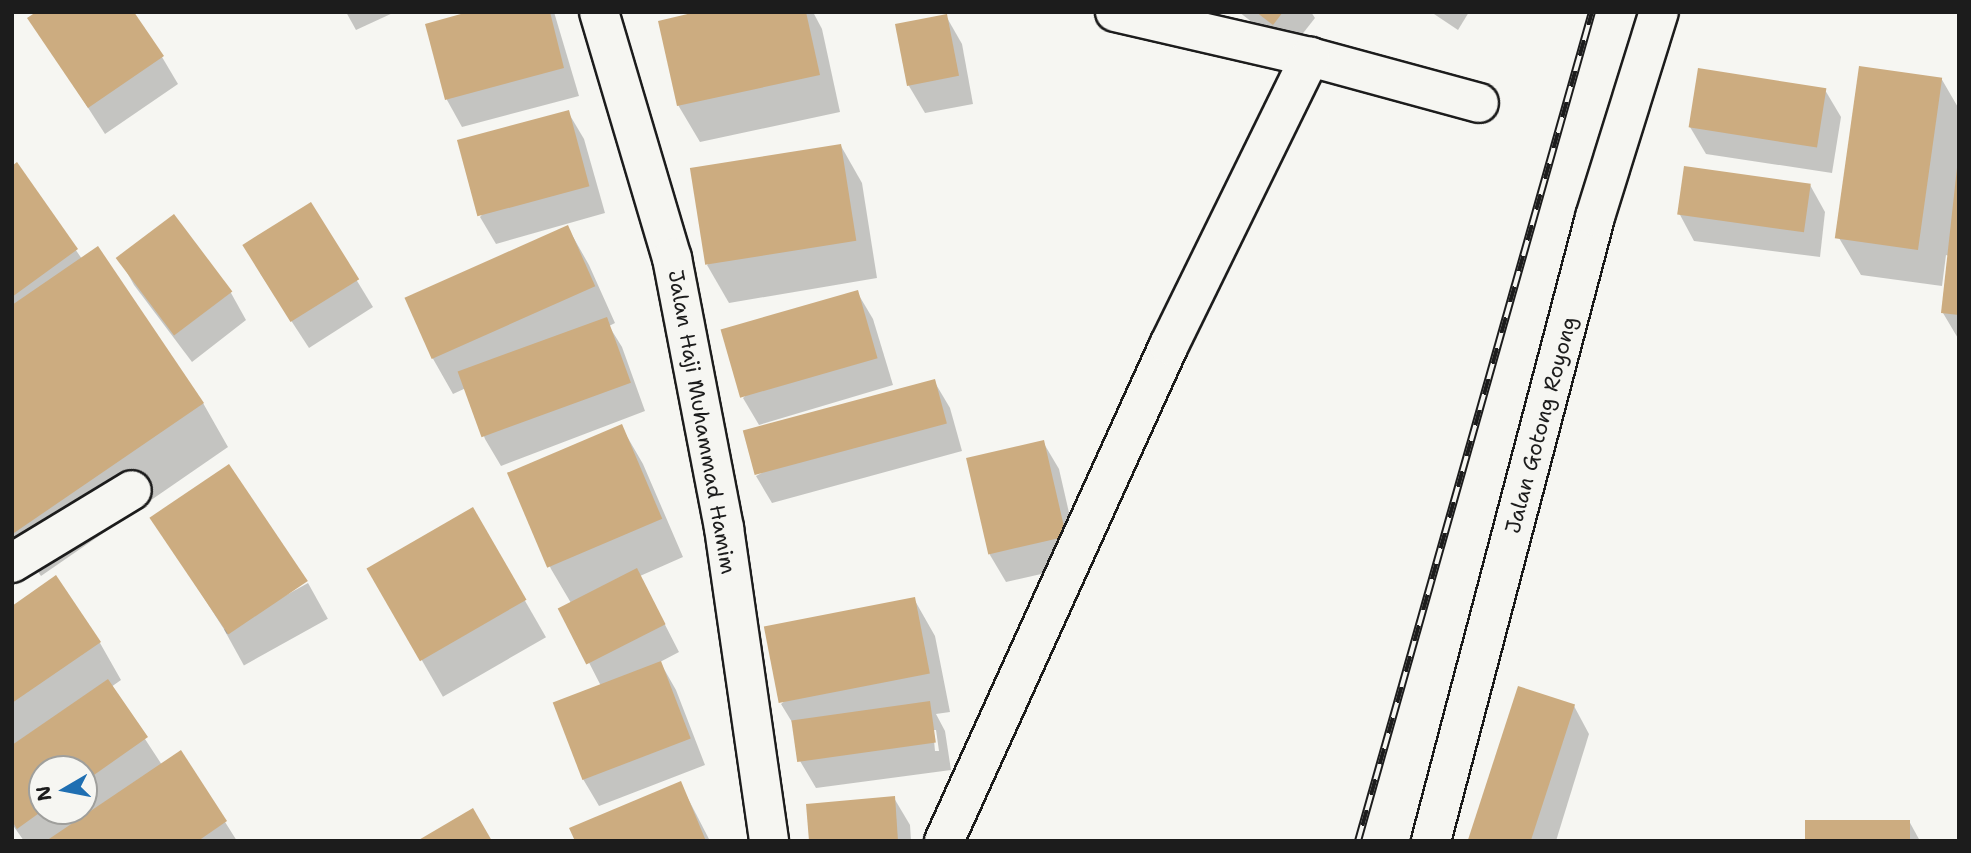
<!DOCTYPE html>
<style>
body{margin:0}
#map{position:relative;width:1971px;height:853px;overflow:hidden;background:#f6f6f2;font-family:"Shantell Sans",sans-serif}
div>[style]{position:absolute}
.shadow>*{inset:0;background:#0003;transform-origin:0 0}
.building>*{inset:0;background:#ccac80;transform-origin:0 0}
.roads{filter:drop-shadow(2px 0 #1c1c1c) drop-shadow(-2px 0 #1c1c1c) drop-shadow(0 2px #1c1c1c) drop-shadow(0 -2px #1c1c1c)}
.street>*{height:38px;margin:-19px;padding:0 19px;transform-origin:19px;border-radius:19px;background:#f6f6f2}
.rail>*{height:8px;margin-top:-4px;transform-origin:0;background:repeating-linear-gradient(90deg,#f6f6f2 0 16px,#1c1c1c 0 32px);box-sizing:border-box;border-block:2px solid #1c1c1c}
span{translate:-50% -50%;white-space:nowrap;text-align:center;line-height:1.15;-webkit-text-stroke:7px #f6f6f2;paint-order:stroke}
.street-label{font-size:21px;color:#1c1c1c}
.frame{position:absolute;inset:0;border:14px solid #1c1c1c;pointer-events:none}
.north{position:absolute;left:28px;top:755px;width:70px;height:70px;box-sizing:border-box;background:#f6f6f2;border:2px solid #9f9f9c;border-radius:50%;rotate:260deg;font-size:19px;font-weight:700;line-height:28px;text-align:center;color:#1c1c1c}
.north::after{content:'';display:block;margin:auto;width:24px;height:32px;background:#1f6fb2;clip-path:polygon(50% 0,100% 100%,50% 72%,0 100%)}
</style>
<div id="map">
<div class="shadow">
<i style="clip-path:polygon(346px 12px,395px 12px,356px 30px)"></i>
<i style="clip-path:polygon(474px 12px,554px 12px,579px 96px,462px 127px,447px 100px,427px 25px)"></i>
<i style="clip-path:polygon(705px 12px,813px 12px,822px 29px,840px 112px,700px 142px,678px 105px)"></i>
<i style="clip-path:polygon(1239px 12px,1311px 12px,1315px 18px,1289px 51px)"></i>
<i style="clip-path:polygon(1431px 12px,1469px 12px,1458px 30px)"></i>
<i style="clip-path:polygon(946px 16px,962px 44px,973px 104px,925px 113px,909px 86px,897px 26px)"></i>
<i style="clip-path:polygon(30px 18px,162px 57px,178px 84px,105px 134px)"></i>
<i style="clip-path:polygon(1941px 78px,1959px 109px,1959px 340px,1943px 313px,1949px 256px,1946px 255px,1942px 286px,1861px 275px,1839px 238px)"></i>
<i style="clip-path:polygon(1825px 90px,1841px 117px,1832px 173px,1706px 154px,1690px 127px)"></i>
<i style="clip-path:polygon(568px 112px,584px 139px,605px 213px,496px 244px,480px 217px)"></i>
<i style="clip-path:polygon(841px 146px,862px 183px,877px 278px,729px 303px,707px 265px)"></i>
<i style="clip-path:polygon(17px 165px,82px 259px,203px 403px,228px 447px,41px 576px,12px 534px,12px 168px)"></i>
<i style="clip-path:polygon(1810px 185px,1825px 212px,1820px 257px,1694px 241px,1679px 213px)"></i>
<i style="clip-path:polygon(310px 204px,373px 307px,309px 348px,260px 273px)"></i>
<i style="clip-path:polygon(173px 216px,231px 293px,246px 320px,192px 362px,134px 285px,119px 258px)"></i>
<i style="clip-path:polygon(568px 228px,589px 265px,615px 323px,609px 326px,622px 347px,645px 411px,501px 466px,485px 439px,466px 388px,453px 394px,432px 357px)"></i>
<i style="clip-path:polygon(857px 292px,873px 319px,893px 385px,759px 425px,743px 398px)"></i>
<i style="clip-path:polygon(934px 381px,950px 408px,962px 451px,772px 503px,756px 476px)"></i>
<i style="clip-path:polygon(621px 426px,643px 464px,683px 557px,640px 576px,679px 652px,660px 662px,676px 690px,705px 765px,599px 806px,583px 779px,601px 686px,561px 608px,571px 603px,551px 569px,510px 476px)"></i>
<i style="clip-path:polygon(1043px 442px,1059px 469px,1081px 565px,1006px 582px,990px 555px,968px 460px)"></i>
<i style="left:472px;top:509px;width:148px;height:119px;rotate:60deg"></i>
<i style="clip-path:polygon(153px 518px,306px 580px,227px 634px)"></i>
<i style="left:308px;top:583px;width:41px;height:96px;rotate:61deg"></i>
<i style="clip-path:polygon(evenodd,914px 599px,935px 636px,950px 712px,936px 714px,945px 731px,951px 770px,816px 788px,800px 761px,795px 727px,781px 704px,914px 599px,933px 730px,936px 730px,939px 751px,935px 751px,933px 730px)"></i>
<i style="clip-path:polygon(evenodd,12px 608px,100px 643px,121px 680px,111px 687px,162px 765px,181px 752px,237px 841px,24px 841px,12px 824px,12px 608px,42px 769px,84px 769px,84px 811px,42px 811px,42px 769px)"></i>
<i style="clip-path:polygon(1574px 706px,1589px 734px,1556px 841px,1471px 841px)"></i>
<i style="clip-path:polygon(680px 783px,710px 841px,576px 841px)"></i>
<i style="clip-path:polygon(894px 798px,910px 825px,911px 841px,810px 841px)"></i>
<i style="clip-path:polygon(1909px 821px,1920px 841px,1807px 841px)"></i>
</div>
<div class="building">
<i style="clip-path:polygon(36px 12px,134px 12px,164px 56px,88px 108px,27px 18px)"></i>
<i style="clip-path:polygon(468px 12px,550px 12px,564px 68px,445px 100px,425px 24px)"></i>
<i style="clip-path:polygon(696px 12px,806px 12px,820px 75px,677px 106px,658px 21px)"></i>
<i style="clip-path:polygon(1256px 12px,1283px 12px,1273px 25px)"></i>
<i style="left:947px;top:14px;width:63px;height:53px;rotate:79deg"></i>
<i style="left:1859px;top:66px;width:84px;height:174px;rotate:8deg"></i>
<i style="left:1698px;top:68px;width:130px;height:60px;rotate:9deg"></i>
<i style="left:569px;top:110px;width:79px;height:116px;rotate:75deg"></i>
<i style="left:841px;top:144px;width:98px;height:153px;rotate:81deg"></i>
<i style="clip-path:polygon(17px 162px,78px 249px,12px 297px,12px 166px)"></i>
<i style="left:1684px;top:166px;width:128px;height:49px;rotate:8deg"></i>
<i style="clip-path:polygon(1957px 168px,1959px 168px,1959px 315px,1941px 313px)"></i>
<i style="left:311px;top:202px;width:91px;height:81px;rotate:58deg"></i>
<i style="left:174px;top:214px;width:97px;height:73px;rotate:53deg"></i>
<i style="left:568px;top:225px;width:67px;height:179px;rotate:66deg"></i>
<i style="clip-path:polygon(98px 246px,204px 403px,14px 533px,12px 305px)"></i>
<i style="left:858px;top:290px;width:71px;height:143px;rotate:74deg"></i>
<i style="left:607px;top:317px;width:70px;height:159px;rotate:70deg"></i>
<i style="left:935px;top:379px;width:46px;height:199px;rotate:75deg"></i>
<i style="left:622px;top:424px;width:103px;height:125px;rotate:67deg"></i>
<i style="left:1044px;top:440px;width:99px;height:80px;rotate:77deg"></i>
<i style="left:229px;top:464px;width:141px;height:96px;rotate:56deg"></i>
<i style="left:473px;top:507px;width:107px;height:123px;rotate:60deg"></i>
<i style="left:637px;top:568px;width:63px;height:89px;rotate:63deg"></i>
<i style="clip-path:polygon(56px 575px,101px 642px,12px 703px,12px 606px)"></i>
<i style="left:915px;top:597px;width:78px;height:154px;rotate:79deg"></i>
<i style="left:661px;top:661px;width:83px;height:116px;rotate:69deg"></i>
<i style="clip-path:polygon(108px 679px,148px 737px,84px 782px,84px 769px,42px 769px,42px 811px,17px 829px,12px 821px,12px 745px)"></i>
<i style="left:1518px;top:686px;width:60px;height:163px;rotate:18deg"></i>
<i style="left:930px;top:701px;width:42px;height:140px;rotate:82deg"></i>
<i style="clip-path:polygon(181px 750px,227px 821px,198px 841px,46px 841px)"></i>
<i style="clip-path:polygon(681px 781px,706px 841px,575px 841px,569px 828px)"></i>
<i style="clip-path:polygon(895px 796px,898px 841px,809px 841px,806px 804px)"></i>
<i style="clip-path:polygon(473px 808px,492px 841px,417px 841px)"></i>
<i style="left:1805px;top:820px;width:105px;height:21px"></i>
</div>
<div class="roads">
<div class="street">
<i style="left:599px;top:12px;width:257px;rotate:73.5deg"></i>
<i style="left:672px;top:258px;width:275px;rotate:79.1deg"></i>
<i style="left:724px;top:528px;width:316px;rotate:81.8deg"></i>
<i style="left:1115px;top:12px;width:200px;rotate:13deg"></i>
<i style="left:1310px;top:57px;width:175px;rotate:15.2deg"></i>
<i style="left:12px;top:563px;width:140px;rotate:-31.3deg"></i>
<i style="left:944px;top:841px;width:545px;rotate:-65.6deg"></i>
<i style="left:1169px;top:345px;width:321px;rotate:-63.9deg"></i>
<i style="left:1431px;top:841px;width:645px;rotate:-75.27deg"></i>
<i style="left:1595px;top:217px;width:215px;rotate:-72.7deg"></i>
</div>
</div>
<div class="rail">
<i style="left:1358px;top:841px;width:861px;rotate:-74.24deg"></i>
</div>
<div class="street-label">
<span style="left:702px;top:422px;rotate:80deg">Jalan Haji Muhammad Hamim</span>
<span style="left:1541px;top:425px;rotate:-75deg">Jalan Gotong Royong</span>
</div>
<div class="frame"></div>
<div class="north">N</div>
</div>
